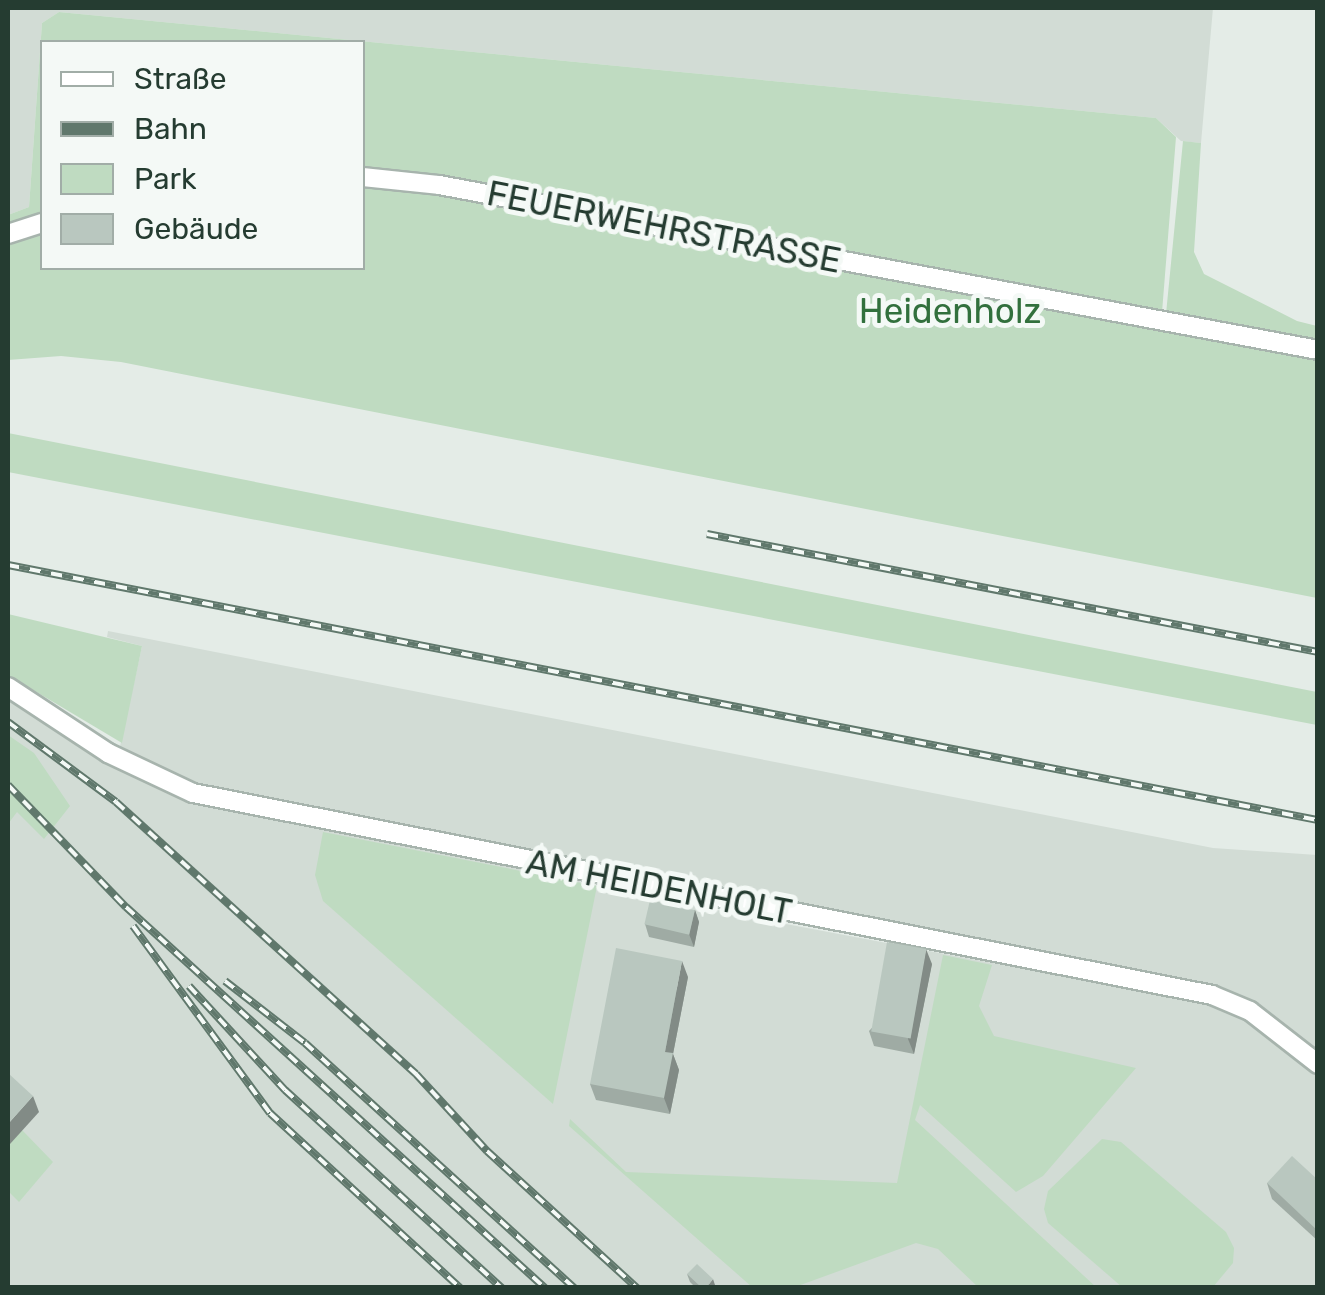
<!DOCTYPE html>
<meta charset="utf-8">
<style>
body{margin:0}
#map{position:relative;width:1325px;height:1295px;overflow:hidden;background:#e4ece7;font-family:Rubik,sans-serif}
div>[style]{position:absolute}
.built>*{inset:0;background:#d2dcd5}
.green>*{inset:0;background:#bfdbc1}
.roads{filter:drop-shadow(2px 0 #a7b4ad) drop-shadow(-2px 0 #a7b4ad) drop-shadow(0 2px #a7b4ad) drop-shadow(0 -2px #a7b4ad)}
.minor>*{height:18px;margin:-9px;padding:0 9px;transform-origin:9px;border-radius:9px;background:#fff}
.rail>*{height:8px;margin-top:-4px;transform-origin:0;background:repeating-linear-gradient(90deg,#f4f9f6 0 11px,#60786c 0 22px);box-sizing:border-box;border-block:2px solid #60786c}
.wall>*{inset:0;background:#9faba4}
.shaded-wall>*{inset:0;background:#828b86}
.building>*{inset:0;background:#b9c7bf;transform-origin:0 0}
span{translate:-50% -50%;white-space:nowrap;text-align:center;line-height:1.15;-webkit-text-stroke:10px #f4f9f6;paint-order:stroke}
.street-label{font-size:35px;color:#253c31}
.park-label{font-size:35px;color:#32703d}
.frame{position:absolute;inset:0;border:10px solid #253c31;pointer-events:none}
.legend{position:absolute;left:40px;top:40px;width:325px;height:230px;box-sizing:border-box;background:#f4f9f6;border:2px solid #a1ada7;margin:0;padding:12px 18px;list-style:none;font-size:30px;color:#253c31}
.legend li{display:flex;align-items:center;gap:20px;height:50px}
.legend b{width:50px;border:2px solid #a1ada7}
</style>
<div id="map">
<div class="built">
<i style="clip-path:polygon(8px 8px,1213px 8px,1201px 143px,1181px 141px,1156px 118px,59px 12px,42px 23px,29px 207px,8px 215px)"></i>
<i style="clip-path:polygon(108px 631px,1213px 848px,1317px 855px,1317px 1050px,1257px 1004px,1215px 986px,224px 794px,174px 779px,119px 751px,142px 646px,107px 637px)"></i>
<i style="clip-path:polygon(8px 696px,116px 766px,205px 803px,760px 919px,1200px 1002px,1238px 1016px,1276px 1038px,1317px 1075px,1317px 1287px,8px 1287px)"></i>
</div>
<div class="green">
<i style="clip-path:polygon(evenodd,59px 12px,1156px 118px,1176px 137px,1161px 325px,1317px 355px,1317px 598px,121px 362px,61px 356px,8px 360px,8px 215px,29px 207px,42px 23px,59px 12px,42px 42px,362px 42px,362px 268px,42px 268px,42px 42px)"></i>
<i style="clip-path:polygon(1183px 141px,1201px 143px,1194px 252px,1204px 274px,1297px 321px,1317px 326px,1317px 343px,1166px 314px)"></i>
<i style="clip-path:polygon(8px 433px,1317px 692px,1317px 725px,8px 472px)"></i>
<i style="clip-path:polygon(8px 614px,142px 646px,122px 743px,8px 675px)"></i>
<i style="clip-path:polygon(8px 735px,34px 753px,70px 806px,44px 839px,17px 812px,8px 824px)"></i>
<i style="clip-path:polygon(323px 832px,597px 886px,553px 1104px,323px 901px,315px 875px)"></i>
<i style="clip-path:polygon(943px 955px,992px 965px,979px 1006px,994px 1036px,1136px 1068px,1043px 1176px,1016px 1192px,920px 1105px,915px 1120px,1096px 1287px,978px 1287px,938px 1249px,916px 1243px,795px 1287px,752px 1287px,569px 1126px,570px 1119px,626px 1172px,897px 1183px)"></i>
<i style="clip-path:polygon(22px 1130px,53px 1162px,19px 1202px,8px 1191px,8px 1142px)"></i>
<i style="clip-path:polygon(1102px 1139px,1121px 1142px,1226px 1232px,1234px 1248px,1233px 1263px,1213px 1287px,1122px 1287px,1048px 1223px,1044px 1209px,1048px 1191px)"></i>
</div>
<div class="roads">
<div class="minor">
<i style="left:362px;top:177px;width:77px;rotate:5.9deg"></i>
<i style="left:439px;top:185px;width:894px;rotate:10.63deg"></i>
<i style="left:8px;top:234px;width:36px;rotate:-18deg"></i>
<i style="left:8px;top:687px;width:120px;rotate:33.4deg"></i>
<i style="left:108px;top:753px;width:94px;rotate:25.2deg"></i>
<i style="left:193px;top:793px;width:1039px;rotate:11.21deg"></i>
<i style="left:1212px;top:995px;width:41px;rotate:22.8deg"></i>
<i style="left:1250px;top:1011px;width:86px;rotate:37.9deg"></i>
</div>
</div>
<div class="rail">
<i style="left:707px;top:534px;width:622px;rotate:10.93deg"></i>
<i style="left:8px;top:565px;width:1335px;rotate:11.02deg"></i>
<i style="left:8px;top:722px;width:134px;rotate:36.5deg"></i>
<i style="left:116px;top:802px;width:405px;rotate:42.2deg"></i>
<i style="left:416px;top:1074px;width:105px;rotate:47.3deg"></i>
<i style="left:487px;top:1151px;width:203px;rotate:42.4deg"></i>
<i style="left:8px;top:785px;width:170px;rotate:46deg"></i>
<i style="left:126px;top:907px;width:566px;rotate:42.28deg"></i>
<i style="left:133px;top:926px;width:232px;rotate:53.8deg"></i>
<i style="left:270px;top:1113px;width:258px;rotate:42.6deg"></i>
<i style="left:225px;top:981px;width:101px;rotate:37.8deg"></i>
<i style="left:305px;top:1043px;width:364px;rotate:42.3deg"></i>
<i style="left:189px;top:986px;width:142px;rotate:47.3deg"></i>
<i style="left:285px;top:1090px;width:294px;rotate:42.4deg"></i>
</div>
<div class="wall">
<i style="clip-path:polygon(695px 910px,699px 922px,694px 947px,649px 937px,645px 924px)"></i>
<i style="clip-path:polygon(932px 964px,914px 1054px,874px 1046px,869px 1031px)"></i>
<i style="clip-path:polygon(688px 977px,673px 1054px,679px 1070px,670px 1114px,596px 1100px,590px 1084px)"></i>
<i style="clip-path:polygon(1318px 1180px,1318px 1241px,1272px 1199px,1267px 1183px)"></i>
<i style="clip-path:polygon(687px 1274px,716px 1287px,696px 1288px,690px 1282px)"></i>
</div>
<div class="shaded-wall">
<i style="clip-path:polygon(695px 910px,699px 922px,694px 947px,689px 934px)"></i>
<i style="clip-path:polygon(926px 949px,932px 964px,914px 1054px,908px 1039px)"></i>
<i style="clip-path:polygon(682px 961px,688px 977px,673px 1054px,679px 1070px,670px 1114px,664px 1098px,665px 1052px)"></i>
<i style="clip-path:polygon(33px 1096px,39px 1112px,10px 1144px,8px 1138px,8px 1124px)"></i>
<i style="clip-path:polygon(713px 1279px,716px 1288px,706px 1288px)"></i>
</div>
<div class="building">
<i style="left:650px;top:900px;width:46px;height:25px;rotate:13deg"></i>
<i style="left:887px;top:942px;width:40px;height:91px;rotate:10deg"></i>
<i style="clip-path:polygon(616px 948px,682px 961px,665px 1052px,673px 1053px,664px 1098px,590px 1084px)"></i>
<i style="clip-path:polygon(8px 1073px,33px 1096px,8px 1124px)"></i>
<i style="clip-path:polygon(1292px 1156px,1318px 1180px,1318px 1231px,1267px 1183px)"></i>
<i style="clip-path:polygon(697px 1264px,713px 1279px,706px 1288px,702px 1288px,687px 1274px)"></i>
</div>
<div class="street-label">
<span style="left:664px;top:227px;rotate:11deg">FEUERWEHRSTRASSE</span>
<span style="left:659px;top:887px;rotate:11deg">AM HEIDENHOLT</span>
</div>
<div class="park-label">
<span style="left:950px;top:311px">Heidenholz</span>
</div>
<div class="frame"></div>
<ul class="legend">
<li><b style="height:12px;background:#fff"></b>Straße</li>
<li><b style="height:12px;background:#60786c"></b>Bahn</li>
<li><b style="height:28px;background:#bfdbc1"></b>Park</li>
<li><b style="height:28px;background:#b9c7bf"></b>Gebäude</li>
</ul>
</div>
